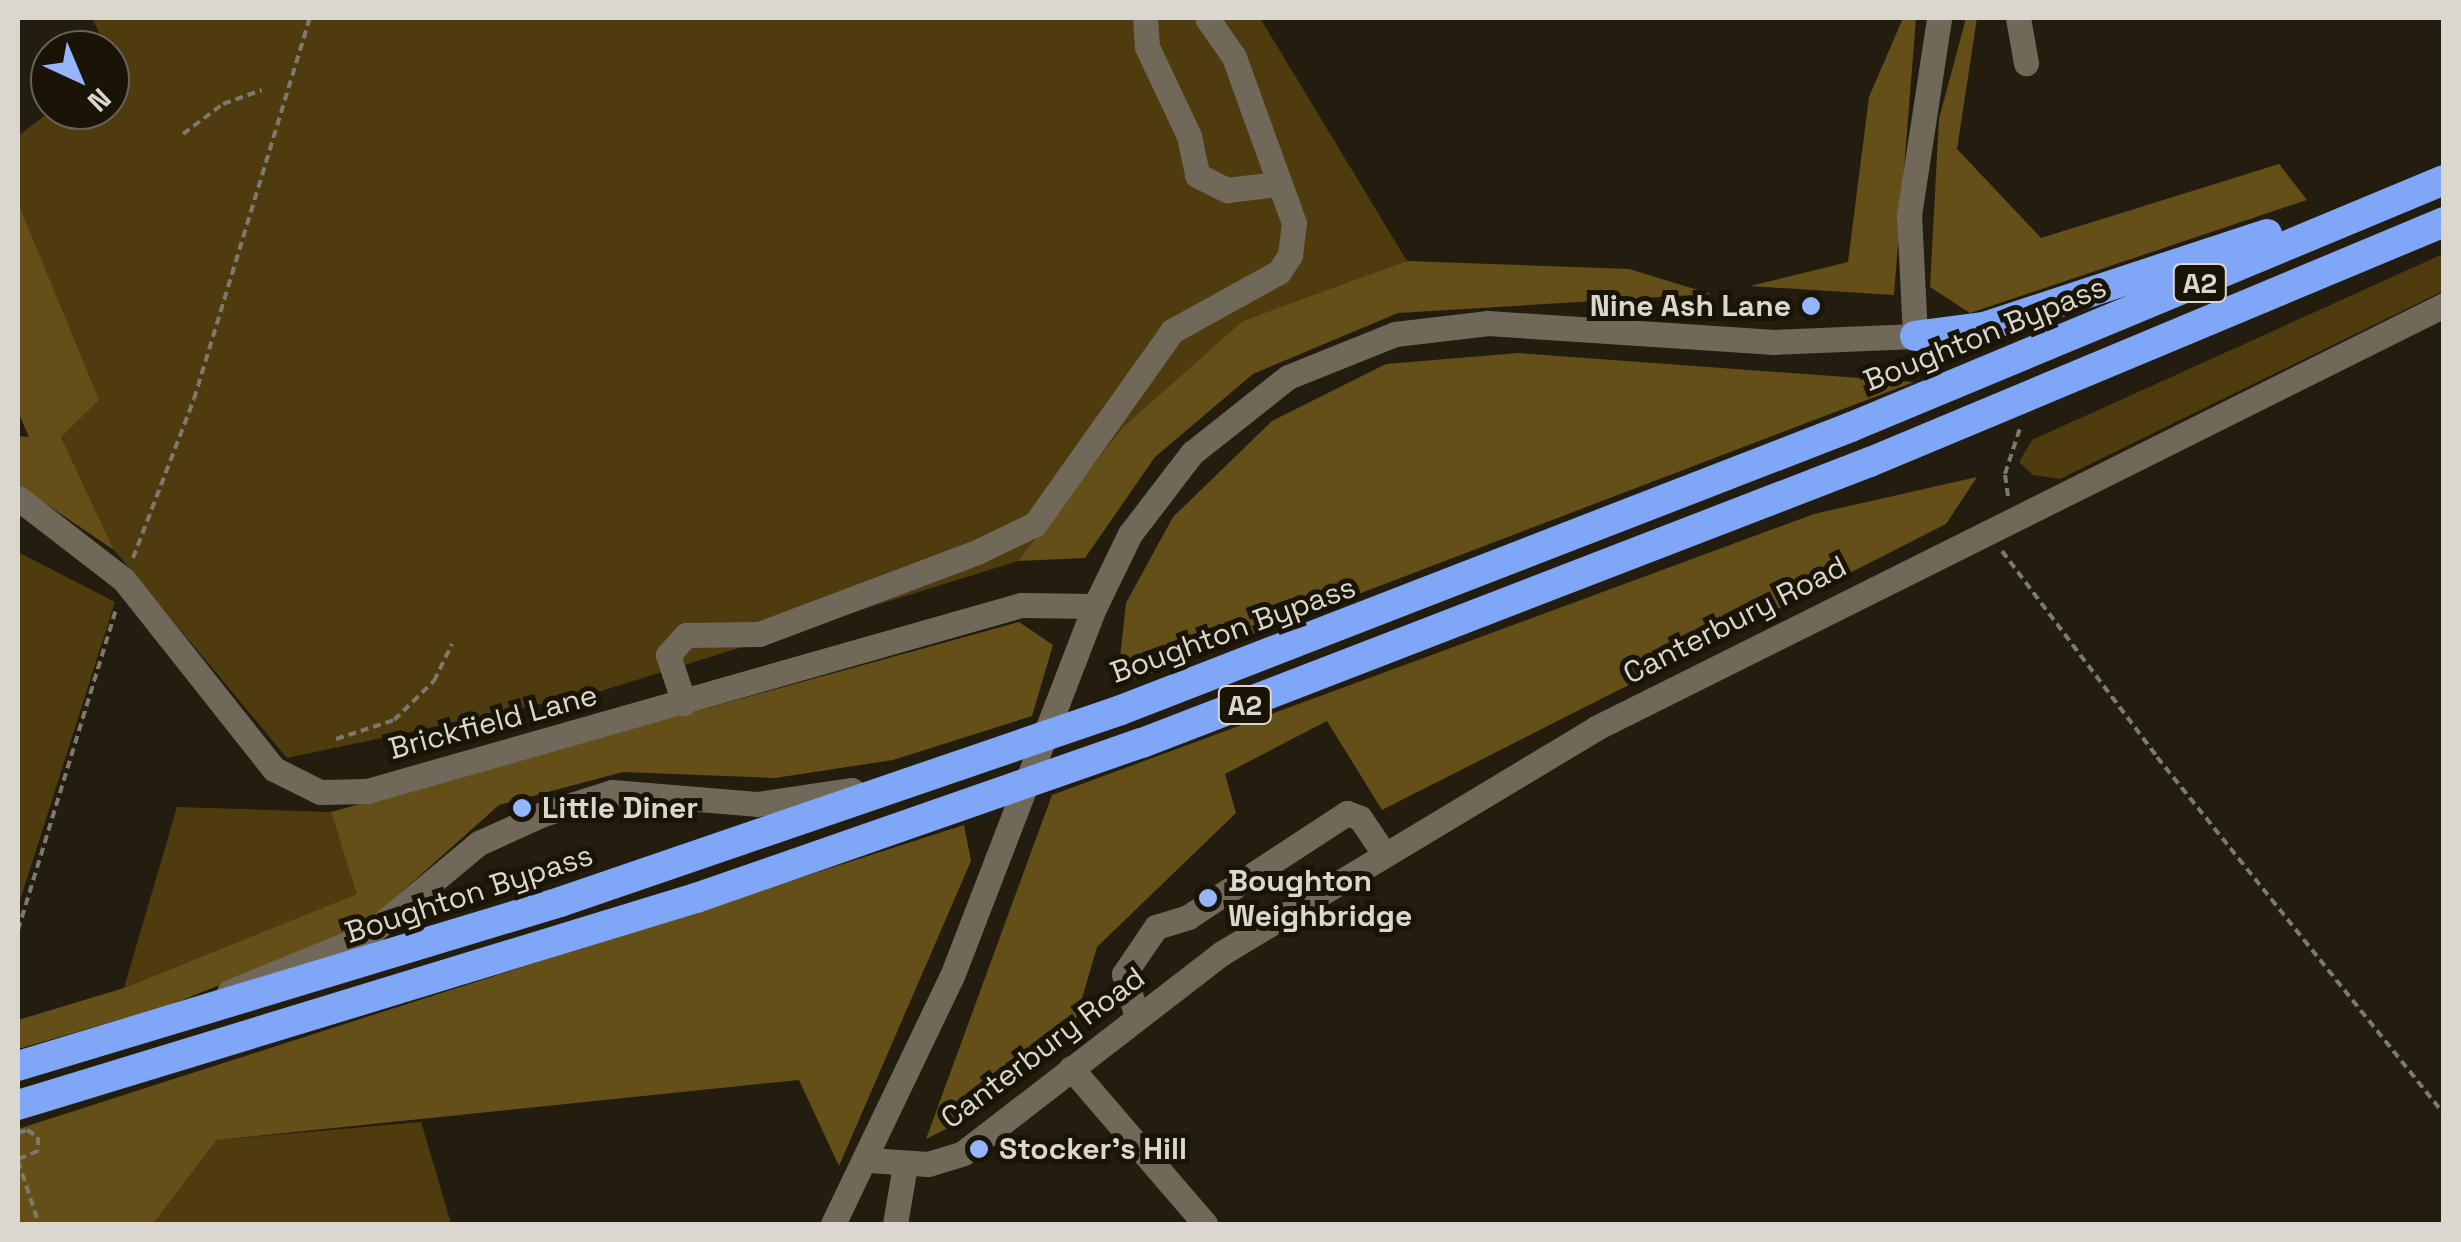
<!DOCTYPE html>
<style>
body{margin:0}
#map{position:relative;width:2461px;height:1242px;overflow:hidden;background:#231d0f;font-family:"Space Grotesk",sans-serif}
div>[style]{position:absolute}
.green>*{inset:0;background:#4e3c0f}
.forest>*{inset:0;background:#654f19}
.path>*{height:4px;margin-top:-2px;transform-origin:0;background:repeating-linear-gradient(90deg,#7e796e 0 8px,transparent 0 13px)}
.minor>*{height:25px;margin:-12.5px;padding:0 12.5px;transform-origin:12.5px;border-radius:12.5px;background:#706959}
.highway>*{height:30px;margin:-15px;padding:0 15px;transform-origin:15px;border-radius:15px;background:#80a6f8}
.dots>*{width:28px;height:28px;translate:-50% -50%;box-sizing:border-box;border:5px solid #1a1407;border-radius:50%}
span{translate:-50% -50%;white-space:nowrap;text-align:center;line-height:1.15;-webkit-text-stroke:10px #1a1407;paint-order:stroke}
.shield-label span{padding:2px 8px;background:#1a1407;border:2px solid;border-radius:8px;-webkit-text-stroke-width:0}
.shield-label{font-size:28px;color:#dbd7ce;font-weight:700}
.poi-label{font-size:30px;color:#dbd7ce;font-weight:700}
.right{translate:-100% -50%;text-align:right}
.left{translate:0 -50%;text-align:left}
.street-label{font-size:30px;color:#dbd7ce}
.frame{position:absolute;inset:0;border:20px solid #dbd7ce;pointer-events:none}
.north{position:absolute;left:30px;top:30px;width:100px;height:100px;box-sizing:border-box;background:#1a1407;border:2px solid #676257;border-radius:50%;rotate:136deg;font-size:28px;font-weight:700;line-height:40px;text-align:center;color:#dbd7ce}
.north::after{content:'';display:block;margin:auto;width:35px;height:45px;background:#95b6fd;clip-path:polygon(50% 0,100% 100%,50% 72%,0 100%)}
</style>
<div id="map">
<div class="green">
<i style="clip-path:polygon(92px 18px,1260px 18px,1407px 261px,1243px 322px,1122px 428px,1018px 561px,598px 692px,287px 758px,114px 550px,61px 437px,18px 203px,18px 136px,52px 110px,110px 110px,114px 64px)"></i>
<i style="clip-path:polygon(2443px 254px,2443px 291px,2060px 479px,2033px 475px,2019px 462px,2032px 440px)"></i>
<i style="clip-path:polygon(18px 552px,115px 602px,18px 907px)"></i>
<i style="clip-path:polygon(177px 807px,331px 812px,358px 894px,124px 988px)"></i>
<i style="clip-path:polygon(421px 1122px,451px 1223px,153px 1224px,217px 1140px)"></i>
</div>
<div class="forest">
<i style="clip-path:polygon(1903px 18px,1916px 18px,1894px 295px,1750px 286px,1848px 262px,1869px 97px)"></i>
<i style="clip-path:polygon(1966px 18px,1977px 18px,1957px 149px,2041px 238px,2279px 164px,2307px 200px,1970px 313px,1930px 287px,1939px 119px)"></i>
<i style="clip-path:polygon(18px 203px,99px 400px,61px 437px,114px 550px,18px 485px,18px 436px,29px 437px,18px 412px)"></i>
<i style="clip-path:polygon(1407px 261px,1629px 269px,1711px 294px,1398px 313px,1253px 374px,1155px 457px,1085px 558px,1018px 561px,1122px 428px,1243px 321px)"></i>
<i style="clip-path:polygon(1518px 353px,1914px 382px,1117px 686px,1126px 603px,1173px 517px,1272px 421px,1386px 364px)"></i>
<i style="clip-path:polygon(1977px 477px,1946px 524px,1382px 810px,1327px 721px,1225px 774px,1236px 813px,1097px 947px,1073px 1029px,964px 1120px,926px 1139px,1052px 795px,1814px 514px)"></i>
<i style="clip-path:polygon(1019px 622px,1053px 645px,1032px 716px,893px 760px,775px 778px,623px 772px,499px 805px,361px 928px,170px 1005px,18px 1049px,18px 1020px,124px 988px,357px 894px,331px 812px)"></i>
<i style="clip-path:polygon(964px 825px,971px 861px,839px 1166px,799px 1080px,217px 1140px,153px 1224px,18px 1224px,18px 1129px)"></i>
</div>
<div class="path">
<i style="left:183px;top:134px;width:50px;rotate:-36.9deg"></i>
<i style="left:223px;top:104px;width:41px;rotate:-19.7deg"></i>
<i style="left:2008px;top:496px;width:22px;rotate:-98deg"></i>
<i style="left:2005px;top:474px;width:48px;rotate:-71.9deg"></i>
<i style="left:2002px;top:551px;width:258px;rotate:53deg"></i>
<i style="left:2157px;top:757px;width:458px;rotate:51.2deg"></i>
<i style="left:133px;top:558px;width:170px;rotate:-69deg"></i>
<i style="left:194px;top:399px;width:398px;rotate:-73.1deg"></i>
<i style="left:336px;top:739px;width:61px;rotate:-18.1deg"></i>
<i style="left:394px;top:720px;width:56px;rotate:-44.3deg"></i>
<i style="left:434px;top:681px;width:41px;rotate:-64.1deg"></i>
<i style="left:18px;top:930px;width:336px;rotate:-73deg"></i>
<i style="left:18px;top:1133px;width:9px;rotate:-18deg"></i>
<i style="left:27px;top:1130px;width:13px;rotate:32deg"></i>
<i style="left:38px;top:1137px;width:14px;rotate:90deg"></i>
<i style="left:38px;top:1151px;width:22px;rotate:158deg"></i>
<i style="left:18px;top:1161px;width:66px;rotate:71.6deg"></i>
</div>
<div class="minor">
<i style="left:1145px;top:18px;width:29px;rotate:86deg"></i>
<i style="left:1147px;top:47px;width:98px;rotate:64.7deg"></i>
<i style="left:1189px;top:136px;width:40px;rotate:78deg"></i>
<i style="left:1197px;top:175px;width:34px;rotate:27deg"></i>
<i style="left:1227px;top:190px;width:49px;rotate:-7deg"></i>
<i style="left:2018px;top:18px;width:46px;rotate:79.9deg"></i>
<i style="left:18px;top:498px;width:134px;rotate:37.7deg"></i>
<i style="left:124px;top:580px;width:241px;rotate:51.6deg"></i>
<i style="left:274px;top:769px;width:51px;rotate:26.6deg"></i>
<i style="left:320px;top:792px;width:47px;rotate:-1.2deg"></i>
<i style="left:367px;top:791px;width:680px;rotate:-15.88deg"></i>
<i style="left:1021px;top:605px;width:74px;rotate:0.8deg"></i>
<i style="left:684px;top:703px;width:51px;rotate:-108.4deg"></i>
<i style="left:668px;top:655px;width:27px;rotate:-48deg"></i>
<i style="left:686px;top:635px;width:73px;rotate:-0.8deg"></i>
<i style="left:759px;top:634px;width:233px;rotate:-20.6deg"></i>
<i style="left:977px;top:552px;width:64px;rotate:-25.8deg"></i>
<i style="left:1035px;top:524px;width:237px;rotate:-54.6deg"></i>
<i style="left:1172px;top:331px;width:122px;rotate:-28.9deg"></i>
<i style="left:1279px;top:272px;width:20px;rotate:-57deg"></i>
<i style="left:1290px;top:255px;width:32px;rotate:-83deg"></i>
<i style="left:1294px;top:223px;width:177px;rotate:-109.9deg"></i>
<i style="left:1234px;top:57px;width:47px;rotate:-124.7deg"></i>
<i style="left:229px;top:992px;width:149px;rotate:-22.1deg"></i>
<i style="left:367px;top:936px;width:146px;rotate:-39.7deg"></i>
<i style="left:479px;top:843px;width:70px;rotate:-24.4deg"></i>
<i style="left:543px;top:814px;width:72px;rotate:-17.7deg"></i>
<i style="left:612px;top:792px;width:145px;rotate:4.7deg"></i>
<i style="left:757px;top:804px;width:96px;rotate:-8.4deg"></i>
<i style="left:1137px;top:1017px;width:45px;rotate:-106.8deg"></i>
<i style="left:1124px;top:974px;width:57px;rotate:-55.8deg"></i>
<i style="left:1156px;top:927px;width:34px;rotate:-17deg"></i>
<i style="left:1188px;top:917px;width:190px;rotate:-33.2deg"></i>
<i style="left:1347px;top:813px;width:14px;rotate:21deg"></i>
<i style="left:1360px;top:818px;width:41px;rotate:55.9deg"></i>
<i style="left:1071px;top:1068px;width:206px;rotate:49.3deg"></i>
<i style="left:869px;top:1160px;width:59px;rotate:3.9deg"></i>
<i style="left:928px;top:1164px;width:37px;rotate:-17deg"></i>
<i style="left:963px;top:1153px;width:327px;rotate:-37.7deg"></i>
<i style="left:1222px;top:953px;width:436px;rotate:-31deg"></i>
<i style="left:1596px;top:728px;width:948px;rotate:-26.51deg"></i>
<i style="left:833px;top:1224px;width:275px;rotate:-64.4deg"></i>
<i style="left:952px;top:976px;width:397px;rotate:-68.9deg"></i>
<i style="left:1095px;top:606px;width:80px;rotate:-64.1deg"></i>
<i style="left:1130px;top:534px;width:102px;rotate:-52.6deg"></i>
<i style="left:1192px;top:453px;width:122px;rotate:-38.4deg"></i>
<i style="left:1288px;top:377px;width:115px;rotate:-21.9deg"></i>
<i style="left:1395px;top:334px;width:94px;rotate:-6.7deg"></i>
<i style="left:1488px;top:323px;width:287px;rotate:3.8deg"></i>
<i style="left:1774px;top:342px;width:141px;rotate:-2.4deg"></i>
<i style="left:1915px;top:336px;width:121px;rotate:-92.8deg"></i>
<i style="left:1909px;top:215px;width:199px;rotate:-81.3deg"></i>
<i style="left:895px;top:1224px;width:60px;rotate:-80.4deg"></i>
</div>
<div class="highway">
<i style="left:1915px;top:336px;width:70px;rotate:-7.4deg"></i>
<i style="left:1984px;top:327px;width:298px;rotate:-18.2deg"></i>
<i style="left:18px;top:1066px;width:566px;rotate:-16.83deg"></i>
<i style="left:560px;top:902px;width:593px;rotate:-18.89deg"></i>
<i style="left:1121px;top:710px;width:783px;rotate:-21.19deg"></i>
<i style="left:1851px;top:427px;width:642px;rotate:-22.61deg"></i>
<i style="left:18px;top:1105px;width:709px;rotate:-16.98deg"></i>
<i style="left:696px;top:898px;width:472px;rotate:-19.2deg"></i>
<i style="left:1142px;top:743px;width:780px;rotate:-21.11deg"></i>
<i style="left:1870px;top:462px;width:622px;rotate:-22.69deg"></i>
</div>
<div class="dots">
<i style="left:1811px;top:306px;background:#95b6fd"></i>
<i style="left:522px;top:808px;background:#95b6fd"></i>
<i style="left:1208px;top:898px;background:#95b6fd"></i>
<i style="left:979px;top:1149px;background:#95b6fd"></i>
</div>
<div class="shield-label">
<span style="left:2200px;top:283px">A2</span>
<span style="left:1245px;top:705px">A2</span>
</div>
<div class="poi-label">
<span class="right" style="left:1791px;top:306px">Nine Ash Lane</span>
<span class="left" style="left:542px;top:808px">Little Diner</span>
<span class="left" style="left:1228px;top:898px">Boughton<br>Weighbridge</span>
<span class="left" style="left:999px;top:1149px">Stocker's Hill</span>
</div>
<div class="street-label">
<span style="left:1985px;top:334px;rotate:-22deg">Boughton Bypass</span>
<span style="left:1735px;top:620px;rotate:-27deg">Canterbury Road</span>
<span style="left:1233px;top:630px;rotate:-20deg">Boughton Bypass</span>
<span style="left:493px;top:722px;rotate:-15deg">Brickfield Lane</span>
<span style="left:469px;top:894px;rotate:-18deg">Boughton Bypass</span>
<span style="left:1043px;top:1048px;rotate:-37deg">Canterbury Road</span>
</div>
<div class="frame"></div>
<div class="north">N</div>
</div>
